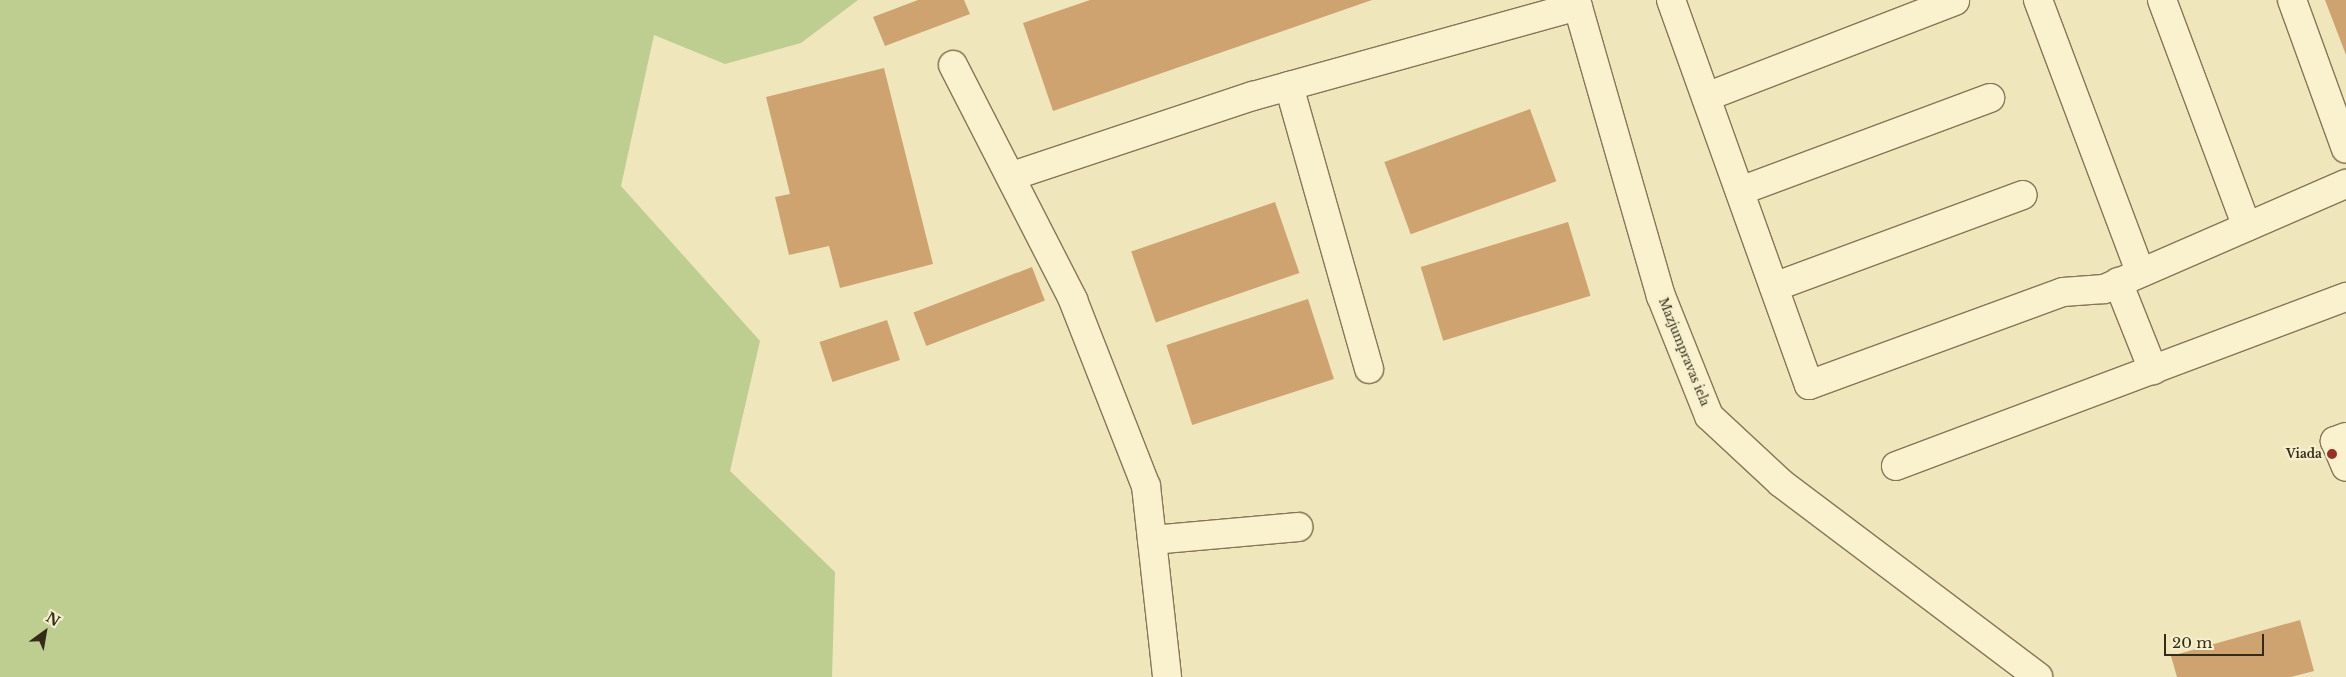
<!DOCTYPE html>
<style>
body{margin:0}
#map{position:relative;width:2346px;height:677px;overflow:hidden;background:#efe6bc;font-family:"Libre Baskerville",serif}
div>[style]{position:absolute}
.green>*{inset:0;background:#becd90}
.building>*{inset:0;background:#cea370;transform-origin:0 0}
.roads{filter:drop-shadow(1px 0 #877555) drop-shadow(-1px 0 #877555) drop-shadow(0 1px #877555) drop-shadow(0 -1px #877555)}
.minor>*{height:28px;margin:-14px;padding:0 14px;transform-origin:14px;border-radius:14px;background:#faf2cf}
.dots>*{width:14px;height:14px;translate:-50% -50%;box-sizing:border-box;border:2px solid #f6efcc;border-radius:50%}
span{translate:-50% -50%;white-space:nowrap;text-align:center;line-height:1.15;-webkit-text-stroke:4.5px #f6efcc;paint-order:stroke}
.street-label{font-size:12px;color:#352b1b}
.poi-label{font-size:12px;color:#352b1b;font-weight:700}
.right{translate:-100% -50%;text-align:right}
.north{position:absolute;left:20px;top:607px;width:50px;height:50px;-webkit-text-stroke:4px #f6efcc;paint-order:stroke;rotate:32deg;font-size:14px;font-weight:700;line-height:20px;text-align:center;color:#352b1b}
.north::after{content:'';display:block;margin:auto;width:18px;height:22px;background:#352b1b;clip-path:polygon(50% 0,100% 100%,50% 72%,0 100%)}
.scale{position:absolute;left:2164px;top:634px;width:100px;height:22px;box-sizing:border-box;border:2px solid #352b1b;border-top:0;padding-left:6px;font-size:15px;line-height:18px;white-space:nowrap;color:#352b1b;-webkit-text-stroke:4px #f6efcc;paint-order:stroke}
</style>
<div id="map">
<div class="green">
<i style="clip-path:polygon(0 0,858px 0,801px 43px,725px 64px,654px 35px,621px 186px,760px 341px,730px 471px,835px 572px,832px 677px,0 677px)"></i>
</div>
<div class="building">
<i style="clip-path:polygon(918px 0,964px 0,970px 14px,885px 46px,873px 17px)"></i>
<i style="clip-path:polygon(1090px 0,1372px 0,1053px 111px,1023px 23px)"></i>
<i style="clip-path:polygon(2325px 0,2346px 0,2346px 55px)"></i>
<i style="clip-path:polygon(884px 68px,933px 264px,840px 288px,829px 246px,789px 255px,775px 197px,790px 194px,766px 97px)"></i>
<i style="left:1530px;top:109px;width:77px;height:155px;rotate:70deg"></i>
<i style="left:1275px;top:202px;width:75px;height:152px;rotate:71deg"></i>
<i style="left:1568px;top:222px;width:77px;height:154px;rotate:73deg"></i>
<i style="left:1032px;top:267px;width:36px;height:127px;rotate:69deg"></i>
<i style="left:1308px;top:299px;width:84px;height:149px;rotate:72deg"></i>
<i style="left:887px;top:320px;width:42px;height:71px;rotate:72deg"></i>
<i style="clip-path:polygon(2300px 620px,2314px 671px,2291px 677px,2177px 677px,2171px 656px)"></i>
</div>
<div class="roads">
<div class="minor">
<i style="left:1576px;top:0;width:308px;rotate:74deg"></i>
<i style="left:1661px;top:296px;width:129px;rotate:68.2deg"></i>
<i style="left:1709px;top:416px;width:98px;rotate:42.9deg"></i>
<i style="left:1781px;top:483px;width:322px;rotate:37deg"></i>
<i style="left:1671px;top:0;width:409px;rotate:70.3deg"></i>
<i style="left:1809px;top:385px;width:270px;rotate:-20.1deg"></i>
<i style="left:2063px;top:292px;width:41px;rotate:-4.2deg"></i>
<i style="left:2104px;top:289px;width:264px;rotate:-23.5deg"></i>
<i style="left:2038px;top:0;width:290px;rotate:69.4deg"></i>
<i style="left:2162px;top:0;width:242px;rotate:69.5deg"></i>
<i style="left:2292px;top:0;width:158px;rotate:70.1deg"></i>
<i style="left:953px;top:65px;width:264px;rotate:62.9deg"></i>
<i style="left:1073px;top:300px;width:200px;rotate:68.6deg"></i>
<i style="left:1146px;top:486px;width:192px;rotate:83.7deg"></i>
<i style="left:1289px;top:86px;width:294px;rotate:74.2deg"></i>
<i style="left:1706px;top:97px;width:267px;rotate:-21.1deg"></i>
<i style="left:1012px;top:176px;width:254px;rotate:-18.4deg"></i>
<i style="left:1253px;top:96px;width:337px;rotate:-15.5deg"></i>
<i style="left:1740px;top:191px;width:267px;rotate:-20.4deg"></i>
<i style="left:2118px;top:282px;width:95px;rotate:68.3deg"></i>
<i style="left:1774px;top:287px;width:265px;rotate:-20.3deg"></i>
<i style="left:2346px;top:437px;width:12px;rotate:160deg"></i>
<i style="left:2335px;top:441px;width:28px;rotate:67deg"></i>
<i style="left:1896px;top:466px;width:481px;rotate:-20.6deg"></i>
<i style="left:1152px;top:540px;width:147px;rotate:-5.1deg"></i>
</div>
</div>
<div class="dots">
<i style="left:2332px;top:454px;background:#973124"></i>
</div>
<div class="street-label">
<span style="left:1684px;top:352px;rotate:68deg">Mazjumpravas iela</span>
</div>
<div class="poi-label">
<span class="right" style="left:2322px;top:454px">Viada</span>
</div>
<div class="north">N</div>
<div class="scale">20 m</div>
</div>
